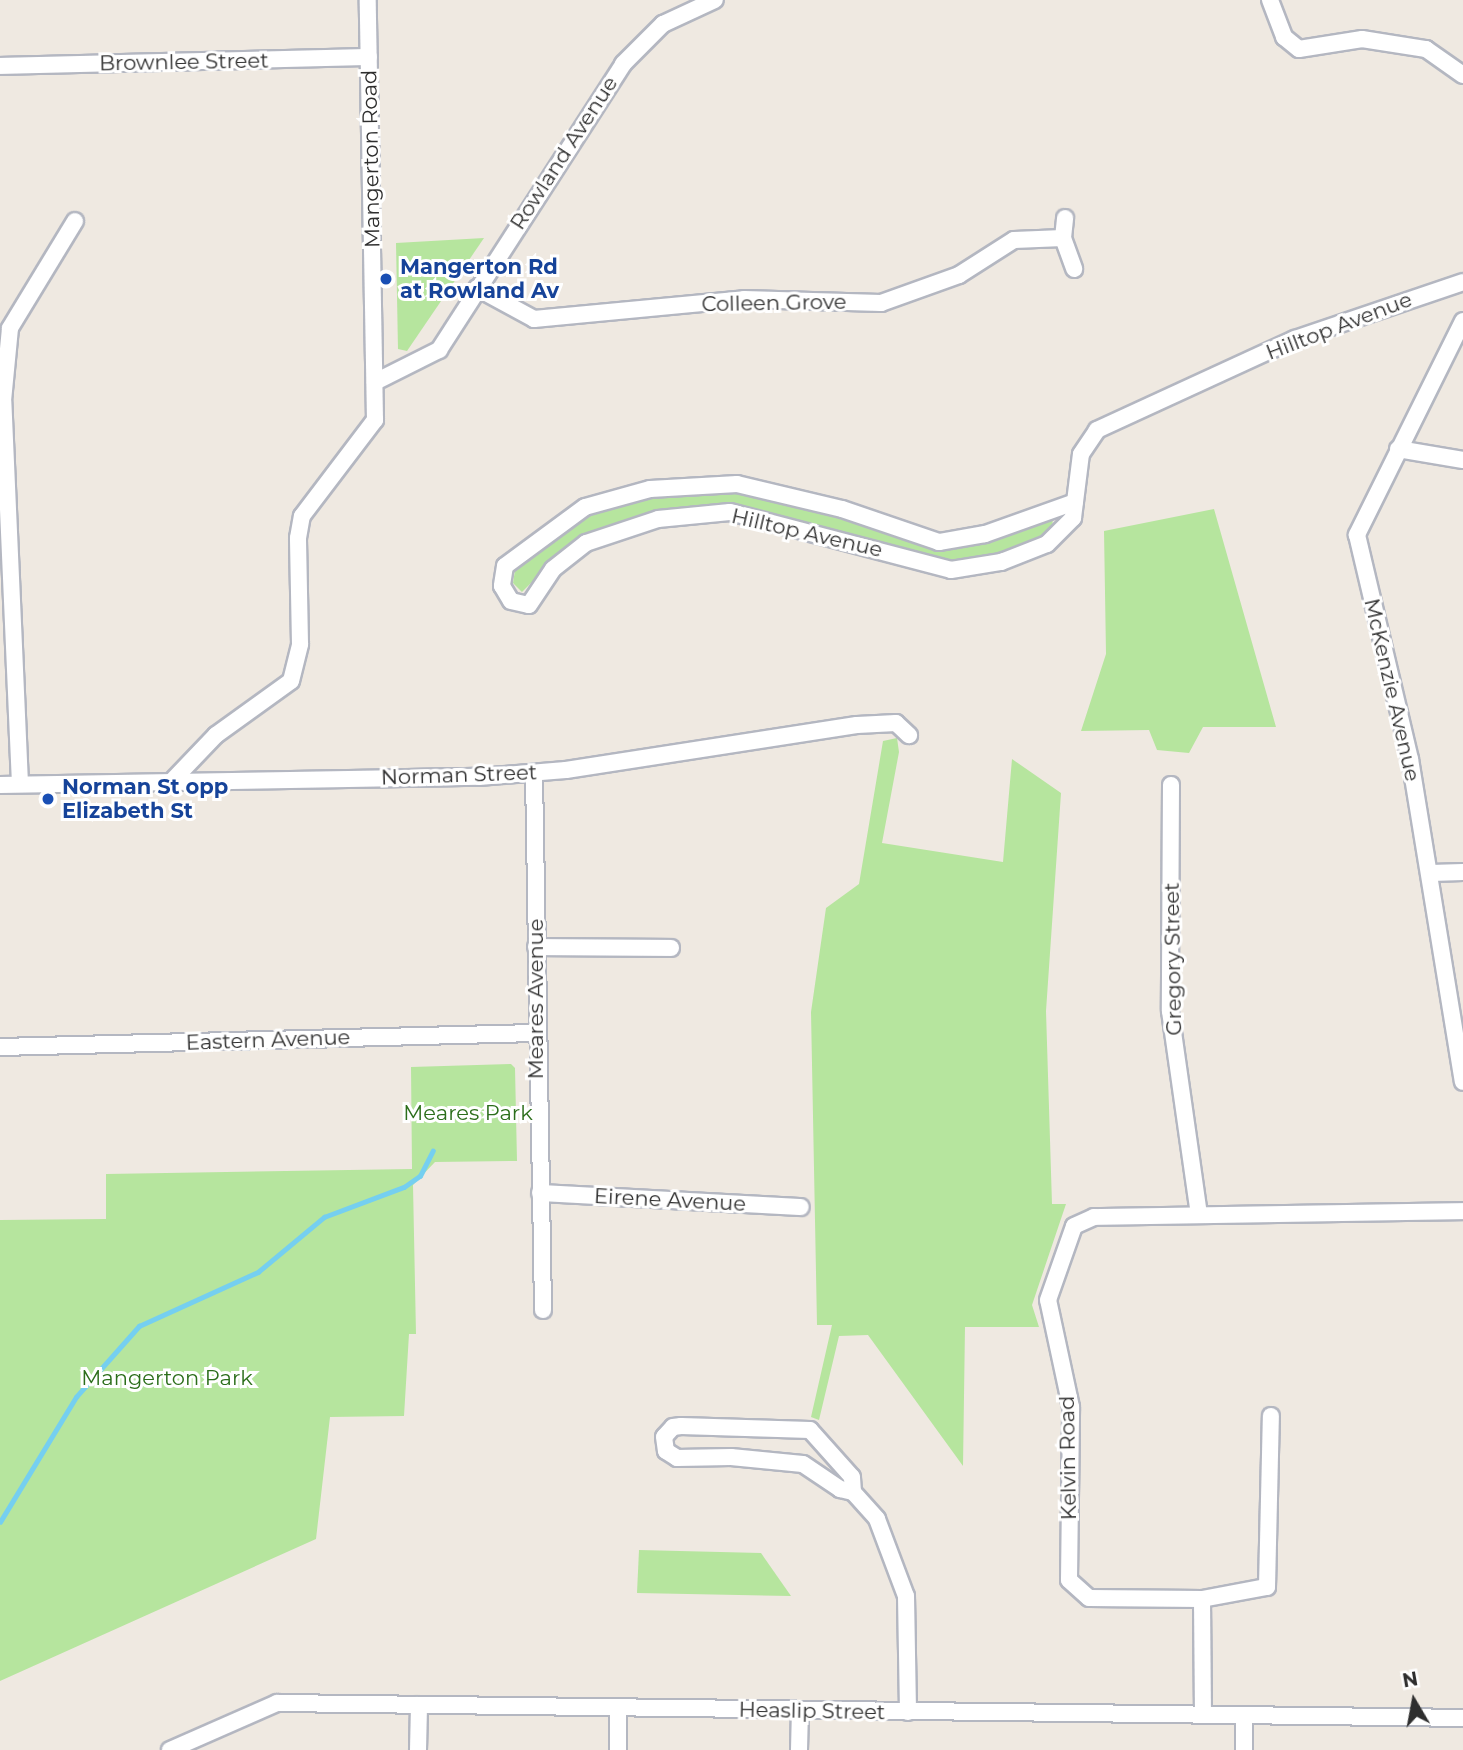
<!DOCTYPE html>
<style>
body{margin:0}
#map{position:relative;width:1463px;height:1750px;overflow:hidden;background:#efe9e1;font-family:Montserrat,sans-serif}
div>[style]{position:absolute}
.green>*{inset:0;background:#b6e59e}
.stream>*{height:4.5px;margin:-2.25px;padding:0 2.25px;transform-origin:2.25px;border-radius:2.25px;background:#75cff0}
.roads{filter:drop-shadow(2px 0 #b4b7c1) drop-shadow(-2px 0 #b4b7c1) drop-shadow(0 2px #b4b7c1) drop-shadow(0 -2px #b4b7c1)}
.minor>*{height:16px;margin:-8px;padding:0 8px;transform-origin:8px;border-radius:8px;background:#fff}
.dots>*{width:19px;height:19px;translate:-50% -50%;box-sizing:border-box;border:4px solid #fff;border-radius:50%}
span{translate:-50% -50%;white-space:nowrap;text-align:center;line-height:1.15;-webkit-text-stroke:6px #fff;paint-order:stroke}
.street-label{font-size:21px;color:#2e2e2e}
.transit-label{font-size:21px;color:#164399;font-weight:700}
.left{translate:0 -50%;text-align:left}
.park-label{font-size:21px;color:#2c6e1b}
.north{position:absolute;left:1379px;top:1666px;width:70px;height:70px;-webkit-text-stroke:5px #fff;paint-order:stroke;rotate:350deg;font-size:19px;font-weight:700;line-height:28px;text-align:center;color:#2e2e2e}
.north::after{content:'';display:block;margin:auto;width:24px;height:32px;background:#2e2e2e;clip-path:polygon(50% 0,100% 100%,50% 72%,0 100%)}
</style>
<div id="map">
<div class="green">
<i style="clip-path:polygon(484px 238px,407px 351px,398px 349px,396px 243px)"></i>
<i style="clip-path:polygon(742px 490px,938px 548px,980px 543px,1053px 517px,1052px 530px,1032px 543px,998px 558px,958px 562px,716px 504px,660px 512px,607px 527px,573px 541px,522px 592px,513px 583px,515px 570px,538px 547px,581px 519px,622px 501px)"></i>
<i style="clip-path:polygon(1214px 509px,1276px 727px,1203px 727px,1189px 753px,1157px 750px,1149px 730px,1081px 731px,1106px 654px,1104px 531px)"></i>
<i style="clip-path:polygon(897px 738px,899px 752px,882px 843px,1003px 862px,1012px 759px,1061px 793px,1046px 1011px,1052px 1204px,1066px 1204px,1032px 1305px,1039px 1327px,965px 1327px,963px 1466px,868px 1335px,839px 1336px,819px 1420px,811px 1417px,832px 1325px,817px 1325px,811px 1012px,826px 908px,859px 884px,883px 741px)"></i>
<i style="clip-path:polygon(511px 1064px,515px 1068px,517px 1161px,435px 1162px,413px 1185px,416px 1334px,409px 1334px,404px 1416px,330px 1417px,316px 1539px,0 1681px,0 1220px,106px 1219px,106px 1174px,412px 1169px,411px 1067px)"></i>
<i style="clip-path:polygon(639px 1550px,761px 1553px,791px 1596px,637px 1593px)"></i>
</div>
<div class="stream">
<i style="left:0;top:1522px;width:146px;rotate:-58.7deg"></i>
<i style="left:76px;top:1397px;width:95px;rotate:-48.4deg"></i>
<i style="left:139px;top:1326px;width:131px;rotate:-24.4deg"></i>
<i style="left:258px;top:1272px;width:86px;rotate:-39.8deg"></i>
<i style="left:324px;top:1217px;width:85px;rotate:-20.6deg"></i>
<i style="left:404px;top:1187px;width:19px;rotate:-35deg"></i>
<i style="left:420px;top:1176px;width:28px;rotate:-63deg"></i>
</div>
<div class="roads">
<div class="minor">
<i style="left:1270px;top:0;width:40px;rotate:69deg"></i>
<i style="left:1284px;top:37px;width:19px;rotate:39deg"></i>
<i style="left:1299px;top:49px;width:64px;rotate:-9deg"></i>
<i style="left:1362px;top:39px;width:65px;rotate:8.9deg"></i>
<i style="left:1426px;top:49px;width:45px;rotate:35.1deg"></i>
<i style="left:0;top:66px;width:369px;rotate:-1.4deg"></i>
<i style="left:1063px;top:238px;width:20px;rotate:-84deg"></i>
<i style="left:477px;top:288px;width:65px;rotate:28.5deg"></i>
<i style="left:534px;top:319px;width:211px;rotate:-5.4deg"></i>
<i style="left:744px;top:299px;width:137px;rotate:1.7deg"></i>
<i style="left:881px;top:303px;width:83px;rotate:-19.7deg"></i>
<i style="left:959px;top:275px;width:65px;rotate:-32.5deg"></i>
<i style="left:1014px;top:240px;width:49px;rotate:-2.3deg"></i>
<i style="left:1063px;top:238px;width:33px;rotate:70deg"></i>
<i style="left:1463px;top:321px;width:239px;rotate:116.4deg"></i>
<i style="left:1357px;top:535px;width:230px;rotate:76.7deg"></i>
<i style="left:1410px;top:759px;width:327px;rotate:80.7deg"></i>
<i style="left:375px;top:382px;width:72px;rotate:-26.6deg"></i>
<i style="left:439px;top:350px;width:340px;rotate:-57.2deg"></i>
<i style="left:623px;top:64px;width:57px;rotate:-45deg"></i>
<i style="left:663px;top:24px;width:57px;rotate:-24.8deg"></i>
<i style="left:1398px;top:449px;width:66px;rotate:9.6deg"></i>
<i style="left:1075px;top:502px;width:96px;rotate:160.4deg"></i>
<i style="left:985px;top:534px;width:47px;rotate:170.1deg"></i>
<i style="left:939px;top:542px;width:102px;rotate:-161.2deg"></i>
<i style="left:842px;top:509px;width:108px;rotate:-166.6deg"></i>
<i style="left:737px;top:484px;width:87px;rotate:176.7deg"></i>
<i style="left:650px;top:489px;width:67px;rotate:164.5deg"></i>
<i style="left:585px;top:507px;width:99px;rotate:143.6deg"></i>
<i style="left:505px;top:566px;width:20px;rotate:99deg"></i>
<i style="left:502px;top:586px;width:17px;rotate:59deg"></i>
<i style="left:511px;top:601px;width:18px;rotate:13deg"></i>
<i style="left:529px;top:605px;width:43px;rotate:-56.3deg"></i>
<i style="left:553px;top:569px;width:42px;rotate:-38.2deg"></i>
<i style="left:586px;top:543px;width:76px;rotate:-18.4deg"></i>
<i style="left:658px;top:519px;width:72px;rotate:-5.6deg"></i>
<i style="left:730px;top:512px;width:228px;rotate:14.7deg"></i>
<i style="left:951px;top:570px;width:51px;rotate:-9.1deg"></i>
<i style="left:1001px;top:562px;width:49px;rotate:-21.4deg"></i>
<i style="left:1047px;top:544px;width:37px;rotate:-45deg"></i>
<i style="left:1073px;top:518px;width:64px;rotate:-82.9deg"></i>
<i style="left:1081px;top:454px;width:29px;rotate:-56deg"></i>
<i style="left:1097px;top:430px;width:218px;rotate:-24.7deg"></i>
<i style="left:1295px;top:339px;width:177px;rotate:-18.7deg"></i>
<i style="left:534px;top:773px;width:537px;rotate:89.04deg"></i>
<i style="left:172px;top:781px;width:64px;rotate:-46.3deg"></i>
<i style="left:216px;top:735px;width:92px;rotate:-35.8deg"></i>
<i style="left:291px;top:681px;width:38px;rotate:-76deg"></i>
<i style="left:300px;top:644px;width:106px;rotate:-91.1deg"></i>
<i style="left:298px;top:538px;width:22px;rotate:-80deg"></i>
<i style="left:302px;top:516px;width:121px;rotate:-52.8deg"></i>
<i style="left:375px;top:420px;width:420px;rotate:-91deg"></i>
<i style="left:20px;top:784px;width:383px;rotate:-92.5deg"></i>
<i style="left:3px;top:401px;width:73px;rotate:-84.5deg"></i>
<i style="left:10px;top:328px;width:125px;rotate:-58.7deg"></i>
<i style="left:0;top:785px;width:479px;rotate:-1deg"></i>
<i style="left:479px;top:777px;width:87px;rotate:-4.6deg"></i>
<i style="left:566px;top:770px;width:294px;rotate:-8.8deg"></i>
<i style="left:857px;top:725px;width:39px;rotate:-3deg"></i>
<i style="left:896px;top:723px;width:18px;rotate:43deg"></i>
<i style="left:1171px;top:785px;width:226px;rotate:90.3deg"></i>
<i style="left:1170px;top:1011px;width:205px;rotate:81.9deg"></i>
<i style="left:1431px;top:873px;width:32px;rotate:-2deg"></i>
<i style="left:536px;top:947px;width:135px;rotate:0.4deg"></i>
<i style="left:0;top:1047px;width:535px;rotate:-1.5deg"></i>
<i style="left:540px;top:1193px;width:261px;rotate:3.1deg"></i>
<i style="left:853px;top:1492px;width:15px;rotate:-94deg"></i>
<i style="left:852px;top:1477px;width:63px;rotate:-131.8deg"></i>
<i style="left:810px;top:1430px;width:129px;rotate:-178.2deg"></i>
<i style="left:681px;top:1426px;width:8px;rotate:173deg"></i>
<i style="left:673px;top:1427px;width:13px;rotate:132deg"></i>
<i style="left:664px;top:1437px;width:14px;rotate:82deg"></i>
<i style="left:666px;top:1451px;width:13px;rotate:32deg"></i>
<i style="left:677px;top:1458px;width:54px;rotate:-1.1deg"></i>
<i style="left:731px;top:1457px;width:72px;rotate:5.6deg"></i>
<i style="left:803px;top:1464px;width:45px;rotate:34deg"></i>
<i style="left:840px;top:1489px;width:13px;rotate:13deg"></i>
<i style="left:853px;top:1492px;width:36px;rotate:48deg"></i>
<i style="left:877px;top:1519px;width:82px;rotate:69.4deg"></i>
<i style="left:906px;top:1596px;width:116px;rotate:89deg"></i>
<i style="left:1202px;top:1599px;width:66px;rotate:-10.5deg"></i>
<i style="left:1267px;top:1587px;width:171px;rotate:-88.7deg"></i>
<i style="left:1203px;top:1715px;width:116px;rotate:-90.5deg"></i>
<i style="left:1202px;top:1599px;width:113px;rotate:-179.5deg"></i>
<i style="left:1089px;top:1598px;width:27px;rotate:-138deg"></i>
<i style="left:1069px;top:1580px;width:173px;rotate:-89.3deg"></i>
<i style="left:1071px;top:1407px;width:109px;rotate:-102.1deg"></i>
<i style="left:1048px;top:1300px;width:78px;rotate:-70.6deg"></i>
<i style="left:1074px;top:1226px;width:22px;rotate:-24deg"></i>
<i style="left:1094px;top:1217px;width:369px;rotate:-0.9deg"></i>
<i style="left:170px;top:1750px;width:117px;rotate:-23.7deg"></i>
<i style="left:277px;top:1703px;width:1186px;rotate:0.72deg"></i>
<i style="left:418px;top:1750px;width:45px;rotate:-88.7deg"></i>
<i style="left:618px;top:1750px;width:42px;rotate:-90deg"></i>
<i style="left:799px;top:1750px;width:40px;rotate:-88.6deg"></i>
<i style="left:1244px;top:1750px;width:34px;rotate:-90deg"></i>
</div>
</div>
<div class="dots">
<i style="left:386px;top:279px;background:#1a4fb4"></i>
<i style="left:48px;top:799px;background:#1a4fb4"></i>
</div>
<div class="street-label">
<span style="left:184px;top:62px;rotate:-1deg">Brownlee Street</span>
<span style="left:564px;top:153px;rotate:-57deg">Rowland Avenue</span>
<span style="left:371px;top:159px;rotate:-91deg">Mangerton Road</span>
<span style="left:774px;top:303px;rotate:-1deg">Colleen Grove</span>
<span style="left:1339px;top:326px;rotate:-21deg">Hilltop Avenue</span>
<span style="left:807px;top:533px;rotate:13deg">Hilltop Avenue</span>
<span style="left:1392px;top:690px;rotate:77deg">McKenzie Avenue</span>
<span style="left:459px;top:775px;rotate:-2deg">Norman Street</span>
<span style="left:1173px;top:959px;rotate:-91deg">Gregory Street</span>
<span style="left:536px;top:999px;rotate:-90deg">Meares Avenue</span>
<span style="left:268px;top:1040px;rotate:-2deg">Eastern Avenue</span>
<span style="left:670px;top:1200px;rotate:3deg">Eirene Avenue</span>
<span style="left:1068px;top:1458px;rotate:-91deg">Kelvin Road</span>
<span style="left:812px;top:1711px;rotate:1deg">Heaslip Street</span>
</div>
<div class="transit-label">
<span class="left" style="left:400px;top:279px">Mangerton Rd<br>at Rowland Av</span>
<span class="left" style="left:62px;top:799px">Norman St opp<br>Elizabeth St</span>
</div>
<div class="park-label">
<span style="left:468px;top:1113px">Meares Park</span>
<span style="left:167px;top:1378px">Mangerton Park</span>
</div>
<div class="north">N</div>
</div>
